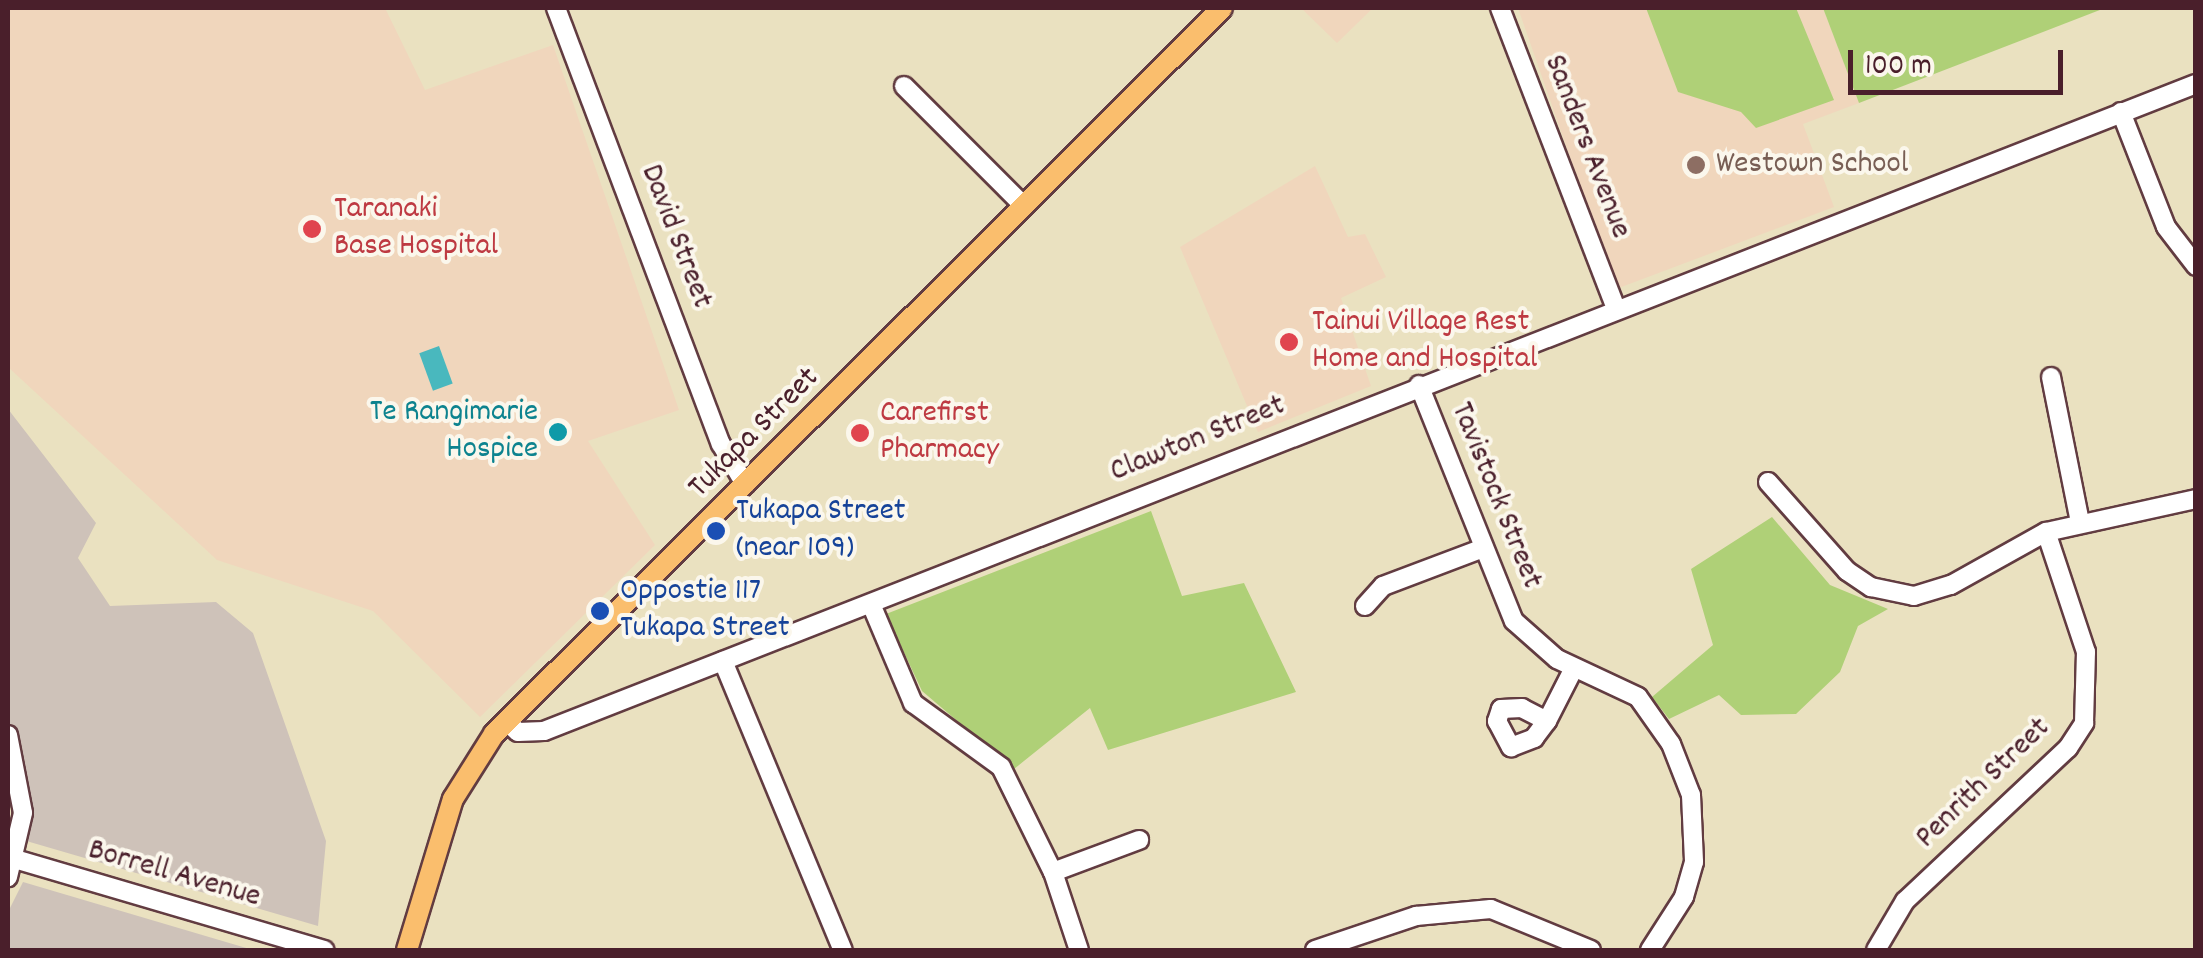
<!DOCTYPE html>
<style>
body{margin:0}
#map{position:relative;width:2203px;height:958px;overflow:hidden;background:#eae1c0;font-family:Dekko,sans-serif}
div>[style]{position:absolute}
.built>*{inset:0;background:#f0d6bc}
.industrial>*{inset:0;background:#cec2b9}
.green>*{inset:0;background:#afd077}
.water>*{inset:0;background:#49b8be;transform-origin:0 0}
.roads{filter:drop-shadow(2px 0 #623c41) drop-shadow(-2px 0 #623c41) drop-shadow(0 2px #623c41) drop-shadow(0 -2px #623c41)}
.minor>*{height:18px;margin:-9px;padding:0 9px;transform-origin:9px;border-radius:9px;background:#fff}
.major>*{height:20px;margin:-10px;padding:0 10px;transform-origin:10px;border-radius:10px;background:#fabe6d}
.dots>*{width:28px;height:28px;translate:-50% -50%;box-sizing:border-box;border:5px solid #fbf7ec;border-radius:50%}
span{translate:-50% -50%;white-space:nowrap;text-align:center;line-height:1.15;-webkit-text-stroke:8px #fbf7ec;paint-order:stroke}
.street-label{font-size:32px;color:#4a1f2b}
.education-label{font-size:32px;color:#785e54}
.left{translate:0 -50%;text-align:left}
.health-label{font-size:32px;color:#be3a42}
.culture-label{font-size:32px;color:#0d838f}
.right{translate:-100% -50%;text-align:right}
.transit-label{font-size:32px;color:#164399}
.frame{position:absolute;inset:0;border:10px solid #4a1f2b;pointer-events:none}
.scale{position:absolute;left:1848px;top:50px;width:215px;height:45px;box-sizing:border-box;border:5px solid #4a1f2b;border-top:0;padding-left:12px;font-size:30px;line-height:35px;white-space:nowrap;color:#4a1f2b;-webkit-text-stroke:8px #fbf7ec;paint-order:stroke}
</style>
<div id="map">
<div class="built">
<i style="clip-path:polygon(8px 8px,385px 8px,425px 90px,553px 45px,679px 410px,588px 441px,655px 545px,480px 717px,373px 611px,217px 560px,8px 367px)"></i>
<i style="clip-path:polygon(1301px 8px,1373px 8px,1337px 43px)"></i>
<i style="clip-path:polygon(1518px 8px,1823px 8px,1859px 103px,1803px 124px,1834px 207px,1616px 289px)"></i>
<i style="clip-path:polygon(1315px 166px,1348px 237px,1365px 234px,1386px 277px,1341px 298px,1371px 386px,1258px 432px,1180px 247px)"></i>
</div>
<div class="industrial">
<i style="clip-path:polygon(8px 409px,96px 523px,78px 558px,110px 606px,216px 602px,253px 633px,326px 841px,318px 926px,23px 840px,8px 738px)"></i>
<i style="clip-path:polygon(23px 882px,253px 950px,8px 950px,8px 912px)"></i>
</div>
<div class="green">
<i style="clip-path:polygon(1646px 8px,1796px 8px,1834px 100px,1756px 128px,1741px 112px,1678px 92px)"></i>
<i style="clip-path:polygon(1823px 8px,2105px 8px,1859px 103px)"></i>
<i style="clip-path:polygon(1151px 511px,1182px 596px,1244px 583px,1296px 692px,1108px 750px,1090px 708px,1014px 769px,922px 691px,886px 614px)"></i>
<i style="clip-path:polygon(1772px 517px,1830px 585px,1888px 609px,1858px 626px,1840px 672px,1796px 714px,1741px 715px,1719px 695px,1669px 719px,1652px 697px,1713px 645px,1691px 569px)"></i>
</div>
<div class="water">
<i style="left:439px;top:346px;width:40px;height:21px;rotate:70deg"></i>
</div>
<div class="roads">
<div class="minor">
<i style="left:556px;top:8px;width:466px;rotate:69.3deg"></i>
<i style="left:721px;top:444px;width:47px;rotate:59deg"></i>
<i style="left:1500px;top:8px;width:322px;rotate:68.9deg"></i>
<i style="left:904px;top:86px;width:170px;rotate:45deg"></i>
<i style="left:2121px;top:112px;width:123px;rotate:68.6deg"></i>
<i style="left:2166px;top:227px;width:49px;rotate:52.4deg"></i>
<i style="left:2051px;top:377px;width:148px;rotate:78.7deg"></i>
<i style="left:1419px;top:385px;width:254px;rotate:68.1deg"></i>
<i style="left:1514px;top:621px;width:57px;rotate:41.5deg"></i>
<i style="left:1557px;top:659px;width:89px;rotate:25.1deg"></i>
<i style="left:1638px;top:697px;width:57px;rotate:54.9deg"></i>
<i style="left:1671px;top:744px;width:55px;rotate:68.6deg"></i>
<i style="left:1691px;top:795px;width:67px;rotate:87.4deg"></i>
<i style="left:1694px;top:862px;width:36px;rotate:106deg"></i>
<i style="left:1684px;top:897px;width:63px;rotate:122.7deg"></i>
<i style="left:1768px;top:482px;width:119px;rotate:48.4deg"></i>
<i style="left:1847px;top:571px;width:29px;rotate:34deg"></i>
<i style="left:1871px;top:587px;width:44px;rotate:11.8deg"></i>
<i style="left:1914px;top:596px;width:39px;rotate:-17deg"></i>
<i style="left:1951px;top:585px;width:109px;rotate:-29.2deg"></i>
<i style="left:2046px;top:532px;width:154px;rotate:-12.4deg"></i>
<i style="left:871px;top:604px;width:108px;rotate:67deg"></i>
<i style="left:913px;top:703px;width:109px;rotate:36deg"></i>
<i style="left:1001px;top:767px;width:117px;rotate:63.7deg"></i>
<i style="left:1053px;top:872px;width:82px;rotate:71.6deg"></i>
<i style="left:1365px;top:606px;width:27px;rotate:-48deg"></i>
<i style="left:1383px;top:586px;width:105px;rotate:-20.7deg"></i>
<i style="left:723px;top:661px;width:313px;rotate:67.5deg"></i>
<i style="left:506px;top:721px;width:16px;rotate:43deg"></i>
<i style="left:518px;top:732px;width:26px;rotate:-2deg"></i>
<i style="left:544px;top:731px;width:1774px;rotate:-21.39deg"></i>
<i style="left:1547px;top:721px;width:28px;rotate:-153deg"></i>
<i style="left:1522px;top:708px;width:21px;rotate:177deg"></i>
<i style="left:1501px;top:709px;width:13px;rotate:108deg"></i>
<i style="left:1497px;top:721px;width:30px;rotate:62deg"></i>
<i style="left:1511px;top:747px;width:25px;rotate:-21deg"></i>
<i style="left:1534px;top:738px;width:21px;rotate:-53deg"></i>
<i style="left:1547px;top:721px;width:59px;rotate:-63deg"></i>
<i style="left:8px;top:735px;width:79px;rotate:79.1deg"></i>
<i style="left:23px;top:813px;width:66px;rotate:103.2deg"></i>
<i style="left:8px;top:857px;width:330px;rotate:16.4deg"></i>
<i style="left:1053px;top:872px;width:92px;rotate:-20.4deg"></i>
<i style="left:1315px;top:950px;width:107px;rotate:-18.6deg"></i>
<i style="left:1416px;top:916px;width:75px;rotate:-5.3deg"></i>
<i style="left:1491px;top:909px;width:108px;rotate:22.3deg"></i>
<i style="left:1876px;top:950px;width:57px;rotate:-59.4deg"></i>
<i style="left:1905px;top:901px;width:224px;rotate:-43.2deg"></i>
<i style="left:2068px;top:748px;width:30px;rotate:-57deg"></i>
<i style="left:2084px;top:723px;width:71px;rotate:-88.4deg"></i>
<i style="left:2086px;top:652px;width:126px;rotate:-108.4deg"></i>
</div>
<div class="major">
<i style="left:407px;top:950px;width:158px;rotate:-73.1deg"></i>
<i style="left:453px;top:799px;width:77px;rotate:-57.8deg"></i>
<i style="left:494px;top:734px;width:1028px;rotate:-44.92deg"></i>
</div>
</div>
<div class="dots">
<i style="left:1696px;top:165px;background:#8d6e63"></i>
<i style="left:312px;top:229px;background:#e0444e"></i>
<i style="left:1289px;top:342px;background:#e0444e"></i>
<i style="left:558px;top:432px;background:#0f9aa8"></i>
<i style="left:860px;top:433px;background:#e0444e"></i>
<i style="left:716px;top:531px;background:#1a4fb4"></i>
<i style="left:600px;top:611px;background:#1a4fb4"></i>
</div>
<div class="street-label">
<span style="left:1586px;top:147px;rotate:69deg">Sanders Avenue</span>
<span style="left:675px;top:237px;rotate:69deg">David Street</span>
<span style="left:755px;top:434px;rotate:-45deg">Tukapa Street</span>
<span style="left:1198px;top:440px;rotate:-22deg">Clawton Street</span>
<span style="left:1495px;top:496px;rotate:68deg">Tavistock Street</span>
<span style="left:1984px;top:784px;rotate:-44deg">Penrith Street</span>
<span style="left:174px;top:875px;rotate:16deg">Borrell Avenue</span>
</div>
<div class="education-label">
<span class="left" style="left:1716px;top:165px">Westown School</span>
</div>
<div class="health-label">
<span class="left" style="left:334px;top:229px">Taranaki<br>Base Hospital</span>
<span class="left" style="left:1312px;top:342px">Tainui Village Rest<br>Home and Hospital</span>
<span class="left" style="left:880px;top:433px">Carefirst<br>Pharmacy</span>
</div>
<div class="culture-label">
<span class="right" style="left:538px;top:432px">Te Rangimarie<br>Hospice</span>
</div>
<div class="transit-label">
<span class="left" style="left:736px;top:531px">Tukapa Street<br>(near 109)</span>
<span class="left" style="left:620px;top:611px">Oppostie 117<br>Tukapa Street</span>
</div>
<div class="frame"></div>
<div class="scale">100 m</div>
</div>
